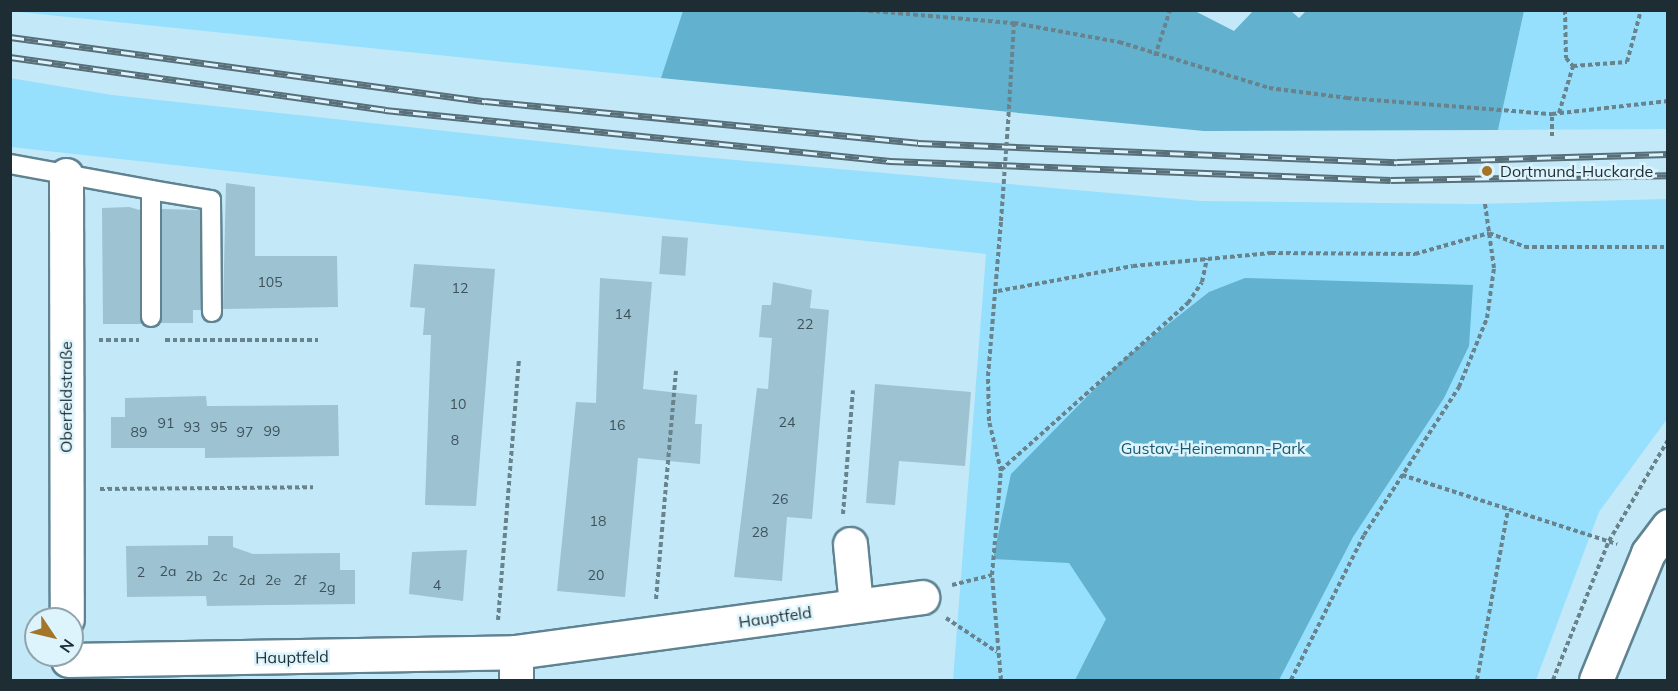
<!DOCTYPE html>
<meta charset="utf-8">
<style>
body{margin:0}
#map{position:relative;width:1678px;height:691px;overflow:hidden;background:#c3e9f9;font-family:Mulish,sans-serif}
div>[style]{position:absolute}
.green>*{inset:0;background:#96dffd}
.forest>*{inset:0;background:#61b1cf}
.building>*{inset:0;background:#9dc2d2;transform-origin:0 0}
.path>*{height:4px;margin-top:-2px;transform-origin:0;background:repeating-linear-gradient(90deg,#69838d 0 4.5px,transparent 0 7.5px)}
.roads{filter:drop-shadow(2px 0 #5f8391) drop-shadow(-2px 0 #5f8391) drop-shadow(0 2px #5f8391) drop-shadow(0 -2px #5f8391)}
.lane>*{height:18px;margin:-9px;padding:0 9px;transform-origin:9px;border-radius:9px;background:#fff}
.street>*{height:33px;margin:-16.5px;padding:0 16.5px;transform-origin:16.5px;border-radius:16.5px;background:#fff}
.rail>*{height:7px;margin-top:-3.5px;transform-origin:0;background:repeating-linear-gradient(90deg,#ddf4fd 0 14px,#586f79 0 28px);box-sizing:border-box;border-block:2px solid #586f79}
.path-bridge>*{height:4px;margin-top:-2px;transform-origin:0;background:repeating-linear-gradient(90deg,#69838d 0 4.5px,transparent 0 7.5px)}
.dots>*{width:16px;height:16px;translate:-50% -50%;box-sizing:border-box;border:3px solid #ddf4fd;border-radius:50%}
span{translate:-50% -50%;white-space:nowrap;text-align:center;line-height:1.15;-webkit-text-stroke:5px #ddf4fd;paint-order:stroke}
.number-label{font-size:14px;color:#3e525b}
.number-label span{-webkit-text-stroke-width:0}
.poi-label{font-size:16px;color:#1e2d33}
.left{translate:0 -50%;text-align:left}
.street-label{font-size:16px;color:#1e2d33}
.park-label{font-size:16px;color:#1a5a70}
.frame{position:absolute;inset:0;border:12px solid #1e2d33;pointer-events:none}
.north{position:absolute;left:24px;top:607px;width:60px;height:60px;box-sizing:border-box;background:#ddf4fd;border:2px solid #91a4ac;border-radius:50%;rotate:125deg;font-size:16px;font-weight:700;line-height:24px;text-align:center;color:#1e2d33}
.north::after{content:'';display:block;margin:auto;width:21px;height:27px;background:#a47428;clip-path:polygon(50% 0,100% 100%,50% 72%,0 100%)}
</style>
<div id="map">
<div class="green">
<i style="clip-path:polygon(10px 11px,684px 11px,661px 78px)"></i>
<i style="clip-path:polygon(1524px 11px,1667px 11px,1667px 129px,1498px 130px)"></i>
<i style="clip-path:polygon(10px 78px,112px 95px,612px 149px,1201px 201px,1475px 204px,1667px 199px,1667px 419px,1599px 512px,1536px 680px,953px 680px,986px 254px,11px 147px)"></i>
</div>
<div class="forest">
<i style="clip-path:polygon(1193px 10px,1234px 31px,1253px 11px,1291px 11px,1299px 18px,1307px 10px,1524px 11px,1498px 130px,1204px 131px,661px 78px,683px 11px)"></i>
<i style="clip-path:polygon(1245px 278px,1473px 285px,1469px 346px,1444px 398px,1353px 537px,1279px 680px,1075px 680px,1106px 619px,1069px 563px,993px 559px,1011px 474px,1124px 359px,1209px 292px)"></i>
</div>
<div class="building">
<i style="clip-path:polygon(226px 183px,255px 187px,255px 256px,337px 256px,338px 307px,223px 309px)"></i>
<i style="clip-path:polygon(129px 207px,140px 210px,142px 324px,103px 324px,102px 208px)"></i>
<i style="clip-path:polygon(162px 209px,200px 210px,201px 310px,193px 310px,193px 323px,160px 323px)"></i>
<i style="left:662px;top:236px;width:26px;height:38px;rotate:4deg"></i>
<i style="clip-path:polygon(414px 264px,495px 269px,476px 506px,425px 505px,431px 335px,423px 335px,425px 308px,410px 307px)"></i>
<i style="clip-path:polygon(600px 278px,652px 282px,643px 389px,697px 395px,695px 424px,702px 424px,700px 464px,638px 458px,625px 597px,557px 591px,576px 402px,596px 403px)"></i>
<i style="clip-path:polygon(773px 282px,812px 290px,810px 308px,829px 310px,812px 519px,787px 517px,782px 581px,734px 577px,757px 388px,768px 389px,772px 338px,759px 337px,762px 305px,771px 305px)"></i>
<i style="clip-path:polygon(875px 384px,971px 392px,965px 466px,899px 461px,895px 505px,866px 503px)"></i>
<i style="clip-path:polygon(206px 396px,207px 406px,338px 405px,339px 456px,205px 458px,205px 448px,111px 448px,111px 417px,125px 417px,125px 398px)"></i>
<i style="clip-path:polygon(208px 536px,233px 536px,233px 547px,253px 554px,340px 553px,340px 570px,355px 570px,355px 604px,207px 606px,206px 596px,127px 597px,126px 546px,208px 545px)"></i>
<i style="clip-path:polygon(467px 550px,463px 601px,409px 594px,412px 552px)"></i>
</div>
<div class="path">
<i style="left:861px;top:10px;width:154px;rotate:4.9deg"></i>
<i style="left:1014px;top:23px;width:107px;rotate:10.3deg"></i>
<i style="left:1119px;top:42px;width:157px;rotate:17deg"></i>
<i style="left:1269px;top:88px;width:79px;rotate:7.3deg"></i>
<i style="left:1347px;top:98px;width:206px;rotate:4.5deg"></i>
<i style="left:1552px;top:114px;width:117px;rotate:-6.4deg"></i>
<i style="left:1565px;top:10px;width:48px;rotate:88.8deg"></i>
<i style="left:1566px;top:58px;width:11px;rotate:49deg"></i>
<i style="left:1155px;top:56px;width:48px;rotate:-71.9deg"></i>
<i style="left:1559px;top:113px;width:49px;rotate:-73.4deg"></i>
<i style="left:1573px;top:66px;width:54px;rotate:-4.2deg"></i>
<i style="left:1627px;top:62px;width:54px;rotate:-74.9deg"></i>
<i style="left:1008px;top:124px;width:101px;rotate:-86.6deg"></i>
<i style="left:1552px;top:136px;width:22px;rotate:-90deg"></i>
<i style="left:998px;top:291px;width:137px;rotate:-10.5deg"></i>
<i style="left:1133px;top:266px;width:139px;rotate:-5.4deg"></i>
<i style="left:1271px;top:253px;width:144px;rotate:0.4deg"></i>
<i style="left:1415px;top:254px;width:77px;rotate:-15.8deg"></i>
<i style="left:1489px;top:233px;width:39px;rotate:21deg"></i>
<i style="left:1525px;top:247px;width:143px"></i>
<i style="left:99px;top:340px;width:40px"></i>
<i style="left:165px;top:340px;width:153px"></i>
<i style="left:1001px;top:470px;width:251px;rotate:-41.8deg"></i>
<i style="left:1188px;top:303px;width:25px;rotate:-56deg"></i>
<i style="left:1202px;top:282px;width:24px;rotate:-78deg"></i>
<i style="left:1402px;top:475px;width:226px;rotate:17.8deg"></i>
<i style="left:100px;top:489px;width:213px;rotate:-0.5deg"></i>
<i style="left:843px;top:514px;width:124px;rotate:-85.4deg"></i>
<i style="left:952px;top:585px;width:41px;rotate:-14deg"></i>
<i style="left:656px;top:599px;width:229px;rotate:-85deg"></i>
<i style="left:946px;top:618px;width:61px;rotate:33.7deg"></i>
<i style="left:498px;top:620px;width:260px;rotate:-85.4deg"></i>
<i style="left:1001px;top:680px;width:105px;rotate:-94.9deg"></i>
<i style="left:992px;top:575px;width:104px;rotate:-85.1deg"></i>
<i style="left:1001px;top:471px;width:51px;rotate:-103.5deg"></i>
<i style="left:989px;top:421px;width:45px;rotate:-91.3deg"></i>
<i style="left:988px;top:376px;width:156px;rotate:-85.2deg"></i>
<i style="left:1291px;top:680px;width:162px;rotate:-63.3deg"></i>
<i style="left:1364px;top:535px;width:176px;rotate:-57.3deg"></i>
<i style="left:1459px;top:387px;width:74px;rotate:-67.9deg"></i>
<i style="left:1487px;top:318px;width:50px;rotate:-82deg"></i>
<i style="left:1494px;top:268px;width:65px;rotate:-98deg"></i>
<i style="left:1477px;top:680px;width:174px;rotate:-79.7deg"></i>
<i style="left:1553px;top:680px;width:150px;rotate:-68.1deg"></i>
<i style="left:1609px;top:541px;width:117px;rotate:-59.7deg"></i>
</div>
<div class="roads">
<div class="lane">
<i style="left:10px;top:164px;width:143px;rotate:10.4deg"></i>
<i style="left:151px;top:190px;width:127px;rotate:90deg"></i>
<i style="left:151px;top:190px;width:61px;rotate:9.5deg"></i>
<i style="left:211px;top:200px;width:112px;rotate:89.5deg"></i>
</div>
<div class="street">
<i style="left:66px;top:175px;width:444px;rotate:89.9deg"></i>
<i style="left:850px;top:544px;width:61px;rotate:84.4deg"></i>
<i style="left:516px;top:652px;width:28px;rotate:90deg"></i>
<i style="left:68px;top:660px;width:448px;rotate:-1deg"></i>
<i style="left:516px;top:652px;width:410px;rotate:-7.7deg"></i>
<i style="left:1596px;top:680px;width:137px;rotate:-67.7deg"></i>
<i style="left:1648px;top:553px;width:34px;rotate:-53deg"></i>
</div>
</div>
<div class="rail">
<i style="left:10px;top:37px;width:479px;rotate:7.7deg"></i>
<i style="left:485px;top:101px;width:435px;rotate:5.5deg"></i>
<i style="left:918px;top:143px;width:479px;rotate:2.3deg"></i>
<i style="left:1397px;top:162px;width:271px;rotate:-1.7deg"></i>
<i style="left:10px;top:57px;width:379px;rotate:8deg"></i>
<i style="left:385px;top:110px;width:508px;rotate:5.77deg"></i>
<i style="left:890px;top:161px;width:501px;rotate:2.17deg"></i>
<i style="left:1391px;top:180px;width:277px;rotate:-1deg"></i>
</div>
<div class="path-bridge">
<i style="left:1001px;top:221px;width:97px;rotate:-85.9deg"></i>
</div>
<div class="dots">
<i style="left:1487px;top:171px;background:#a47428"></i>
</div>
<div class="number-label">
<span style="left:270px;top:282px">105</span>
<span style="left:460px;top:288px">12</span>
<span style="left:623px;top:314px">14</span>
<span style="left:805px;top:324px">22</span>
<span style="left:458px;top:404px">10</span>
<span style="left:787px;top:422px">24</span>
<span style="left:166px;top:423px">91</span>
<span style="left:617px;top:425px">16</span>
<span style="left:192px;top:427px">93</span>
<span style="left:219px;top:427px">95</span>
<span style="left:272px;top:431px">99</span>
<span style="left:139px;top:432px">89</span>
<span style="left:245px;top:432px">97</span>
<span style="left:455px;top:440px">8</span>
<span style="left:780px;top:499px">26</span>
<span style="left:598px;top:521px">18</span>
<span style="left:760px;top:532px">28</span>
<span style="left:168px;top:571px">2a</span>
<span style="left:141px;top:572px">2</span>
<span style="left:596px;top:575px">20</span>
<span style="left:194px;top:576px">2b</span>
<span style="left:220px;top:576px">2c</span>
<span style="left:247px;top:580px">2d</span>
<span style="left:273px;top:580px">2e</span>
<span style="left:300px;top:580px">2f</span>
<span style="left:437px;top:585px">4</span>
<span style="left:327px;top:587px">2g</span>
</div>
<div class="poi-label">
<span class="left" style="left:1500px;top:171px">Dortmund-Huckarde</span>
</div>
<div class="street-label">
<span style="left:66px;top:397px;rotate:-90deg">Oberfeldstraße</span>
<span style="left:775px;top:617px;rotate:-8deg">Hauptfeld</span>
<span style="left:292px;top:657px;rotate:-1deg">Hauptfeld</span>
</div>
<div class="park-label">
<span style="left:1213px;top:448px">Gustav-Heinemann-Park</span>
</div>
<div class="frame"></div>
<div class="north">N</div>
</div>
